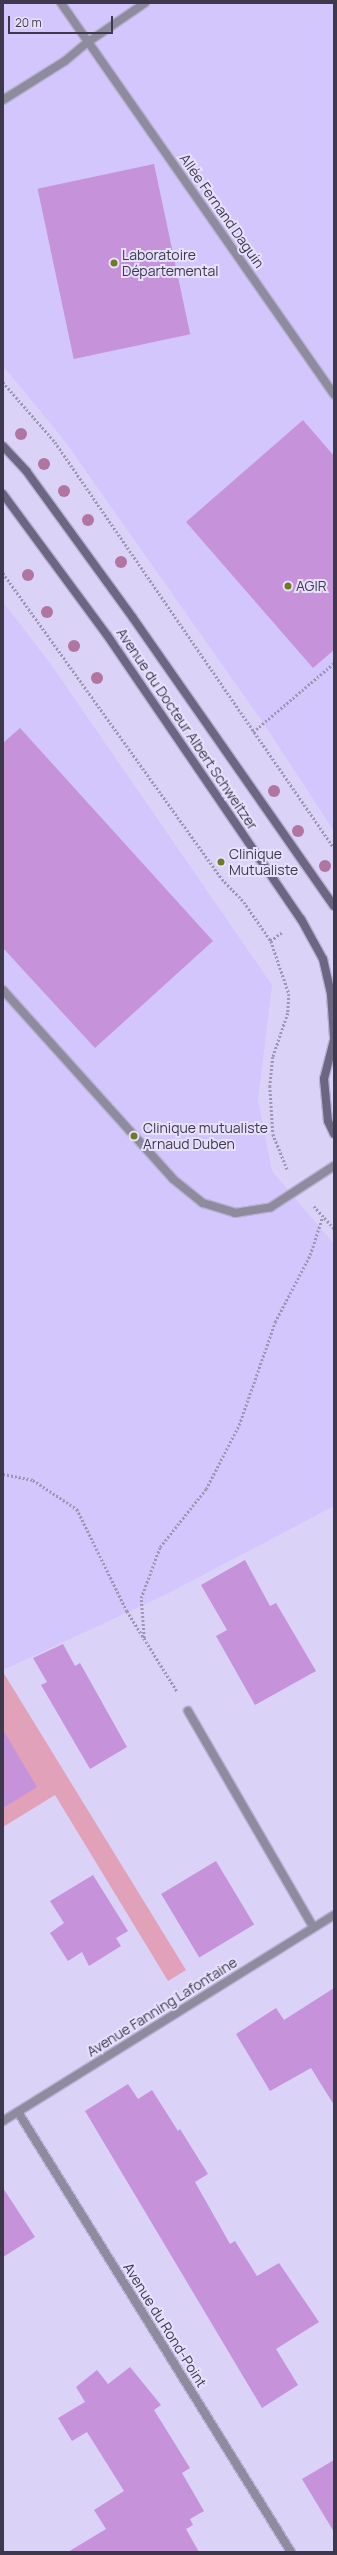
<!DOCTYPE html>
<meta charset="utf-8">
<style>
body{margin:0}
#map{position:relative;width:337px;height:2555px;overflow:hidden;background:#dbd2f8;font-family:Manrope,sans-serif}
div>[style]{position:absolute}
.built>*{inset:0;background:#d3c6fc}
.green>*{inset:0;background:#e1a1b8}
.building>*{inset:0;background:#c692da;transform-origin:0 0}
.path>*{height:2.5px;margin-top:-1.25px;transform-origin:0;background:repeating-linear-gradient(90deg,#9d96b4 0 2px,transparent 0 4px)}
.roads{filter:drop-shadow(1px 0 #b8b0d2) drop-shadow(-1px 0 #b8b0d2) drop-shadow(0 1px #b8b0d2) drop-shadow(0 -1px #b8b0d2)}
.service>*{height:8px;margin:-4px;padding:0 4px;transform-origin:4px;border-radius:4px;background:#8f8b9e}
.minor>*{height:8px;margin:-4px;padding:0 4px;transform-origin:4px;border-radius:4px;background:#8f8b9e}
.secondary>*{height:8px;margin:-4px;padding:0 4px;transform-origin:4px;border-radius:4px;background:#6c6682}
.trees>*{width:12px;height:12px;margin:-6px;border-radius:50%;background:#b274a0}
.dots>*{width:11px;height:11px;translate:-50% -50%;box-sizing:border-box;border:2px solid #e8e1fe;border-radius:50%}
span{translate:-50% -50%;white-space:nowrap;text-align:center;line-height:1.15;-webkit-text-stroke:4px #e8e1fe;paint-order:stroke}
.street-label{font-size:14px;color:#3d384b}
.poi-label{font-size:14px;color:#3d384b}
.left{translate:0 -50%;text-align:left}
.frame{position:absolute;inset:0;border:4px solid #3d384b;pointer-events:none}
.scale{position:absolute;left:8px;top:16px;width:105px;height:18px;box-sizing:border-box;border:2px solid #3d384b;border-top:0;padding-left:5px;font-size:12px;line-height:14px;white-space:nowrap;color:#3d384b;-webkit-text-stroke:3px #e8e1fe;paint-order:stroke}
</style>
<div id="map">
<div class="built">
<i style="clip-path:polygon(3px 3px,334px 3px,334px 831px,264px 724px,64px 440px,3px 366px)"></i>
<i style="clip-path:polygon(3px 602px,50px 663px,272px 985px,258px 1100px,272px 1171px,334px 1244px,334px 1506px,165px 1595px,3px 1670px)"></i>
</div>
<div class="green">
<i style="clip-path:polygon(3px 1672px,186px 1970px,168px 1981px,55px 1795px,3px 1827px)"></i>
</div>
<div class="building">
<i style="left:154px;top:164px;width:174px;height:119px;rotate:78deg"></i>
<i style="clip-path:polygon(303px 420px,334px 456px,334px 650px,313px 668px,186px 522px)"></i>
<i style="clip-path:polygon(20px 728px,213px 941px,95px 1048px,3px 948px,3px 743px)"></i>
<i style="clip-path:polygon(245px 1560px,270px 1606px,276px 1603px,316px 1671px,255px 1705px,216px 1636px,227px 1630px,201px 1585px)"></i>
<i style="clip-path:polygon(63px 1644px,75px 1666px,80px 1663px,127px 1747px,90px 1769px,41px 1685px,47px 1682px,33px 1658px)"></i>
<i style="clip-path:polygon(3px 1730px,37px 1787px,3px 1808px)"></i>
<i style="left:216px;top:1861px;width:74px;height:64px;rotate:59deg"></i>
<i style="clip-path:polygon(93px 1875px,128px 1931px,116px 1938px,121px 1946px,89px 1966px,82px 1952px,68px 1961px,50px 1933px,64px 1923px,50px 1901px)"></i>
<i style="clip-path:polygon(334px 1988px,334px 2105px,311px 2068px,270px 2091px,236px 2034px,276px 2008px,284px 2020px)"></i>
<i style="clip-path:polygon(128px 2084px,138px 2099px,152px 2090px,178px 2131px,180px 2129px,208px 2174px,195px 2182px,230px 2244px,235px 2241px,257px 2276px,279px 2263px,319px 2322px,276px 2349px,298px 2385px,262px 2408px,85px 2111px)"></i>
<i style="clip-path:polygon(3px 2188px,35px 2237px,3px 2257px)"></i>
<i style="clip-path:polygon(130px 2367px,161px 2405px,154px 2410px,190px 2468px,182px 2473px,204px 2511px,190px 2519px,193px 2525px,186px 2529px,199px 2552px,68px 2552px,106px 2529px,94px 2510px,124px 2491px,87px 2432px,72px 2441px,58px 2418px,85px 2402px,76px 2387px,97px 2370px,108px 2384px)"></i>
<i style="clip-path:polygon(334px 2460px,334px 2532px,302px 2479px)"></i>
</div>
<div class="path">
<i style="left:3px;top:382px;width:79px;rotate:49.1deg"></i>
<i style="left:55px;top:442px;width:493px;rotate:55.5deg"></i>
<i style="left:3px;top:573px;width:376px;rotate:54.4deg"></i>
<i style="left:222px;top:879px;width:32px;rotate:46deg"></i>
<i style="left:244px;top:902px;width:47px;rotate:55.3deg"></i>
<i style="left:253px;top:732px;width:106px;rotate:-40.4deg"></i>
<i style="left:282px;top:933px;width:14px;rotate:144deg"></i>
<i style="left:271px;top:941px;width:56px;rotate:71.2deg"></i>
<i style="left:289px;top:994px;width:19px;rotate:93deg"></i>
<i style="left:288px;top:1013px;width:46px;rotate:108.8deg"></i>
<i style="left:273px;top:1057px;width:29px;rotate:96deg"></i>
<i style="left:270px;top:1086px;width:48px;rotate:86.4deg"></i>
<i style="left:273px;top:1134px;width:38px;rotate:68deg"></i>
<i style="left:314px;top:1206px;width:30px;rotate:48deg"></i>
<i style="left:3px;top:1474px;width:31px;rotate:11deg"></i>
<i style="left:33px;top:1480px;width:53px;rotate:33.4deg"></i>
<i style="left:77px;top:1509px;width:114px;rotate:63.9deg"></i>
<i style="left:127px;top:1611px;width:94px;rotate:58deg"></i>
<i style="left:144px;top:1638px;width:40px;rotate:-94.3deg"></i>
<i style="left:141px;top:1598px;width:54px;rotate:-69.6deg"></i>
<i style="left:160px;top:1547px;width:74px;rotate:-51.6deg"></i>
<i style="left:206px;top:1489px;width:72px;rotate:-62.7deg"></i>
<i style="left:239px;top:1425px;width:109px;rotate:-70.7deg"></i>
<i style="left:275px;top:1322px;width:76px;rotate:-62.4deg"></i>
<i style="left:310px;top:1255px;width:39px;rotate:-72deg"></i>
</div>
<div class="roads">
<div class="service">
<i style="left:3px;top:100px;width:73px;rotate:-32.2deg"></i>
<i style="left:65px;top:61px;width:30px;rotate:-40deg"></i>
<i style="left:3px;top:990px;width:254px;rotate:48deg"></i>
<i style="left:173px;top:1179px;width:38px;rotate:39deg"></i>
<i style="left:203px;top:1203px;width:34px;rotate:17deg"></i>
<i style="left:235px;top:1213px;width:36px;rotate:-9deg"></i>
<i style="left:271px;top:1207px;width:75px;rotate:-33.1deg"></i>
<i style="left:188px;top:1711px;width:250px;rotate:59.9deg"></i>
</div>
<div class="minor">
<i style="left:61px;top:3px;width:477px;rotate:55.1deg"></i>
<i style="left:88px;top:42px;width:69px;rotate:-34.4deg"></i>
<i style="left:18px;top:2112px;width:518px;rotate:58.18deg"></i>
<i style="left:3px;top:2121px;width:390px;rotate:-31.9deg"></i>
</div>
<div class="secondary">
<i style="left:3px;top:446px;width:35px;rotate:47deg"></i>
<i style="left:27px;top:472px;width:180px;rotate:54deg"></i>
<i style="left:133px;top:618px;width:351px;rotate:55.1deg"></i>
<i style="left:3px;top:494px;width:175px;rotate:53.6deg"></i>
<i style="left:107px;top:635px;width:344px;rotate:55.7deg"></i>
<i style="left:301px;top:919px;width:46px;rotate:61.2deg"></i>
<i style="left:323px;top:959px;width:36px;rotate:77deg"></i>
<i style="left:331px;top:994px;width:43px;rotate:86deg"></i>
<i style="left:334px;top:1040px;width:40px;rotate:104.4deg"></i>
<i style="left:324px;top:1079px;width:42px;rotate:84.6deg"></i>
<i style="left:328px;top:1121px;width:14px;rotate:65deg"></i>
</div>
</div>
<div class="trees">
<i style="left:21px;top:434px"></i>
<i style="left:44px;top:464px"></i>
<i style="left:64px;top:491px"></i>
<i style="left:88px;top:520px"></i>
<i style="left:121px;top:562px"></i>
<i style="left:28px;top:575px"></i>
<i style="left:47px;top:612px"></i>
<i style="left:74px;top:646px"></i>
<i style="left:97px;top:678px"></i>
<i style="left:274px;top:791px"></i>
<i style="left:298px;top:831px"></i>
<i style="left:325px;top:866px"></i>
</div>
<div class="dots">
<i style="left:114px;top:263px;background:#6f7a25"></i>
<i style="left:288px;top:586px;background:#6f7a25"></i>
<i style="left:221px;top:862px;background:#6f7a25"></i>
<i style="left:134px;top:1136px;background:#6f7a25"></i>
</div>
<div class="street-label">
<span style="left:222px;top:211px;rotate:55deg">Allée Fernand Daguin</span>
<span style="left:187px;top:729px;rotate:56deg">Avenue du Docteur Albert Schweitzer</span>
<span style="left:162px;top:2007px;rotate:-32deg">Avenue Fanning Lafontaine</span>
<span style="left:165px;top:2325px;rotate:58deg">Avenue du Rond-Point</span>
</div>
<div class="poi-label">
<span class="left" style="left:122px;top:263px">Laboratoire<br>Départemental</span>
<span class="left" style="left:296px;top:586px">AGIR</span>
<span class="left" style="left:229px;top:862px">Clinique<br>Mutualiste</span>
<span class="left" style="left:143px;top:1136px">Clinique mutualiste<br>Arnaud Duben</span>
</div>
<div class="frame"></div>
<div class="scale">20 m</div>
</div>
